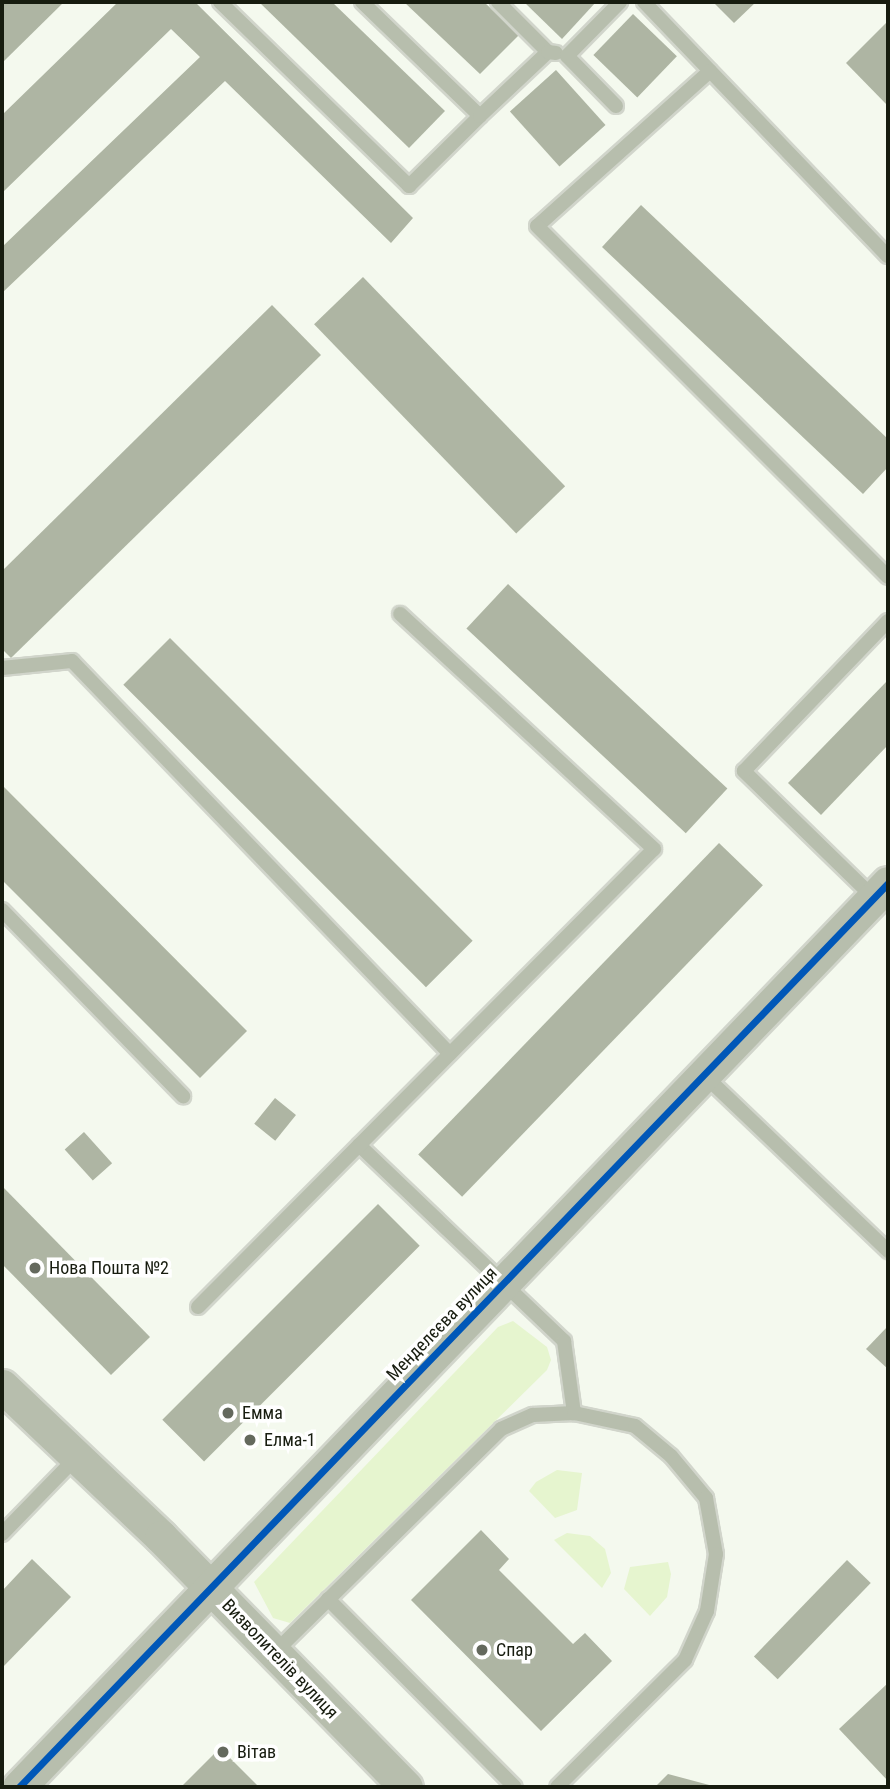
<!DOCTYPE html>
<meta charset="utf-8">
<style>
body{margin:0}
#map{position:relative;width:890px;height:1789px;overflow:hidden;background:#f4f9ee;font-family:"Roboto Condensed",sans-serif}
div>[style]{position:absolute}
.green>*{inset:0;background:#e6f5cf}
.building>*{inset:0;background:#aeb5a3;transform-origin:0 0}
.roads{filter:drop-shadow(2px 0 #d1d5cb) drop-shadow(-2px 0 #d1d5cb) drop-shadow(0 2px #d1d5cb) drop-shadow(0 -2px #d1d5cb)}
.service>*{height:14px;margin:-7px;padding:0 7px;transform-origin:7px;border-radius:7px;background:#b7bead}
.tertiary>*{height:33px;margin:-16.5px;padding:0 16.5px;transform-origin:16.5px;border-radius:16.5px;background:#b7bead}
.cycleway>*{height:7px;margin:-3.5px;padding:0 3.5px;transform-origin:3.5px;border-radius:3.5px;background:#0057b8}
.dots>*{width:19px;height:19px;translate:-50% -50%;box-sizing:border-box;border:4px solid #fff;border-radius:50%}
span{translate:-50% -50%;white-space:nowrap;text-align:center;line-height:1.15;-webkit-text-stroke:7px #fff;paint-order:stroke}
.poi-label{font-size:18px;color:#171c0f}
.left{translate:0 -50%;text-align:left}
.street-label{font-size:18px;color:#171c0f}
.frame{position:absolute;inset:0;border:4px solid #171c0f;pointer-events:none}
</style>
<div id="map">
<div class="green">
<i style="clip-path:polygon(513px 1321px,547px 1347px,551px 1360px,547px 1370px,290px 1623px,273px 1618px,254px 1582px,498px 1327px)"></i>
<i style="clip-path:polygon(557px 1470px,582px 1473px,577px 1510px,555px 1518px,529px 1491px,536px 1482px)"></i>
<i style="clip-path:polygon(567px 1533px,590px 1536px,605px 1549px,611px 1573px,602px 1588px,554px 1540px)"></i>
<i style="clip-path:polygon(668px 1562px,671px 1574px,667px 1597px,650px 1616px,624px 1589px,630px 1567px)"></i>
</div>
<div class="building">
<i style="clip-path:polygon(2px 2px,64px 2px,2px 63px)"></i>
<i style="clip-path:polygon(118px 2px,195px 2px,413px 218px,391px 243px,225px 81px,2px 293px,2px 247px,200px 57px,171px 29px,2px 193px,2px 115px)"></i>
<i style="clip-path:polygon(259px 2px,332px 2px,445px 111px,409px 148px)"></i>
<i style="clip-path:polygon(404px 2px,484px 2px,519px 35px,480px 74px)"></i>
<i style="clip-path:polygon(524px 2px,596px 2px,562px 39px)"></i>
<i style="clip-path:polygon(713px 2px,756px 2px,734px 23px)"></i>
<i style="left:633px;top:14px;width:61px;height:57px;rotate:44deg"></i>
<i style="clip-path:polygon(888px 21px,888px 106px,846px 63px)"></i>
<i style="left:556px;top:70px;width:74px;height:62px;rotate:48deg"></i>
<i style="clip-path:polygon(641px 205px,888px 439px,888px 467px,863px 494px,602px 247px)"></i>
<i style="left:363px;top:277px;width:291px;height:68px;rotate:46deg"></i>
<i style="clip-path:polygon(272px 305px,321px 355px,11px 658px,2px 649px,2px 571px)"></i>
<i style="left:508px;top:584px;width:300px;height:61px;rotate:43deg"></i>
<i style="left:170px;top:638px;width:428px;height:66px;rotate:45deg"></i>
<i style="clip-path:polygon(888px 680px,888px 745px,821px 815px,788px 783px)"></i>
<i style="clip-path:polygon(2px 785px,247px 1031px,200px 1078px,2px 880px)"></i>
<i style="left:719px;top:843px;width:61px;height:433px;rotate:44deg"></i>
<i style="left:275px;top:1098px;width:27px;height:33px;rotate:39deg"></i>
<i style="left:84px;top:1132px;width:42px;height:26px;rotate:48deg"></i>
<i style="clip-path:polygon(2px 1186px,150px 1337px,111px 1375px,2px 1264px)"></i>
<i style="left:378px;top:1204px;width:59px;height:305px;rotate:45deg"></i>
<i style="clip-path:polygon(888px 1326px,888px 1369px,866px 1349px)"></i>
<i style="clip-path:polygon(481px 1530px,509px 1559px,499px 1570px,573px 1644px,585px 1633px,612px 1661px,541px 1731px,411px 1600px)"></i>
<i style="clip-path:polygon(32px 1559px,71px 1597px,2px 1668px,2px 1591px)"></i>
<i style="left:847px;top:1560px;width:33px;height:134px;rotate:44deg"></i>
<i style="clip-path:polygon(888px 1683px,888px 1781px,839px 1729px)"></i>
<i style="clip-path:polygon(220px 1748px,259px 1787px,181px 1787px)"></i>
<i style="clip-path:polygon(668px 1774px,713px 1786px,713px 1787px,655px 1787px)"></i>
</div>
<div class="roads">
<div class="service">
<i style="left:220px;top:2px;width:264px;rotate:44.2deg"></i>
<i style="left:409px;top:186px;width:100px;rotate:-44.6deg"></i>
<i style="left:362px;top:2px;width:164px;rotate:44deg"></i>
<i style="left:480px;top:116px;width:93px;rotate:-43.3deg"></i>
<i style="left:498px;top:2px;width:71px;rotate:45deg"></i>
<i style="left:548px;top:52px;width:8px;rotate:7deg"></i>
<i style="left:644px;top:2px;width:352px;rotate:46.2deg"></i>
<i style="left:710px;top:71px;width:232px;rotate:138.1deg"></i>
<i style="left:537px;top:226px;width:496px;rotate:45deg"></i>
<i style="left:616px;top:106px;width:70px;rotate:-134.4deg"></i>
<i style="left:567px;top:56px;width:76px;rotate:-45.5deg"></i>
<i style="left:2px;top:668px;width:70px;rotate:-5.7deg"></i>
<i style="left:72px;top:661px;width:545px;rotate:46.11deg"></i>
<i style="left:874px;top:898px;width:182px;rotate:-135.7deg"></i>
<i style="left:744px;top:771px;width:208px;rotate:-46.2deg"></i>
<i style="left:2px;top:910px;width:260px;rotate:45.8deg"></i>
<i style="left:704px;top:1075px;width:255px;rotate:43.7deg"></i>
<i style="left:359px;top:1145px;width:284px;rotate:43.7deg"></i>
<i style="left:564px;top:1341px;width:73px;rotate:82.1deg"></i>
<i style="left:198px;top:1307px;width:646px;rotate:-45.13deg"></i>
<i style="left:654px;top:849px;width:346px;rotate:-137.2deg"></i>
<i style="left:2px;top:1534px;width:105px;rotate:-45.8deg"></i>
<i style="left:328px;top:1599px;width:265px;rotate:45.2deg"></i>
<i style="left:274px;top:1653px;width:319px;rotate:-44.6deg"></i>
<i style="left:501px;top:1429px;width:35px;rotate:-24deg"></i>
<i style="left:533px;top:1415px;width:41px;rotate:-2.8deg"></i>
<i style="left:574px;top:1413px;width:62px;rotate:12deg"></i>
<i style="left:635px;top:1426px;width:47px;rotate:39.8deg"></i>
<i style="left:671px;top:1456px;width:55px;rotate:50.2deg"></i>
<i style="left:706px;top:1498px;width:57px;rotate:79.9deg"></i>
<i style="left:716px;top:1554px;width:58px;rotate:99deg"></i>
<i style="left:707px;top:1611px;width:54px;rotate:114.2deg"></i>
<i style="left:685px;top:1660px;width:180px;rotate:135.2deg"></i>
</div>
<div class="tertiary">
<i style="left:2px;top:1386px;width:219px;rotate:43.5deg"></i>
<i style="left:161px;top:1537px;width:350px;rotate:45.6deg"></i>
<i style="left:19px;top:1787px;width:1254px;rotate:-46.13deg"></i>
</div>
</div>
<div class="cycleway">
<i style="left:19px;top:1787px;width:1254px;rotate:-46.13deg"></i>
</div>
<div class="dots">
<i style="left:35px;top:1268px;background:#64695d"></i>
<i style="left:228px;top:1413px;background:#64695d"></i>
<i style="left:250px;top:1440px;background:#64695d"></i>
<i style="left:482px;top:1650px;background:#64695d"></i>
<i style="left:223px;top:1752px;background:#64695d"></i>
</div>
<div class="poi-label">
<span class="left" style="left:49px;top:1268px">Нова Пошта №2</span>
<span class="left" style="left:242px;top:1413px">Емма</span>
<span class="left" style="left:264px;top:1440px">Елма-1</span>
<span class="left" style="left:496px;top:1650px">Спар</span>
<span class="left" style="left:237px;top:1752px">Вітав</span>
</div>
<div class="street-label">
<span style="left:442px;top:1324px;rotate:-46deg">Менделєєва вулиця</span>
<span style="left:280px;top:1659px;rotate:46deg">Визволителів вулиця</span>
</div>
<div class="frame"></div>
</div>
